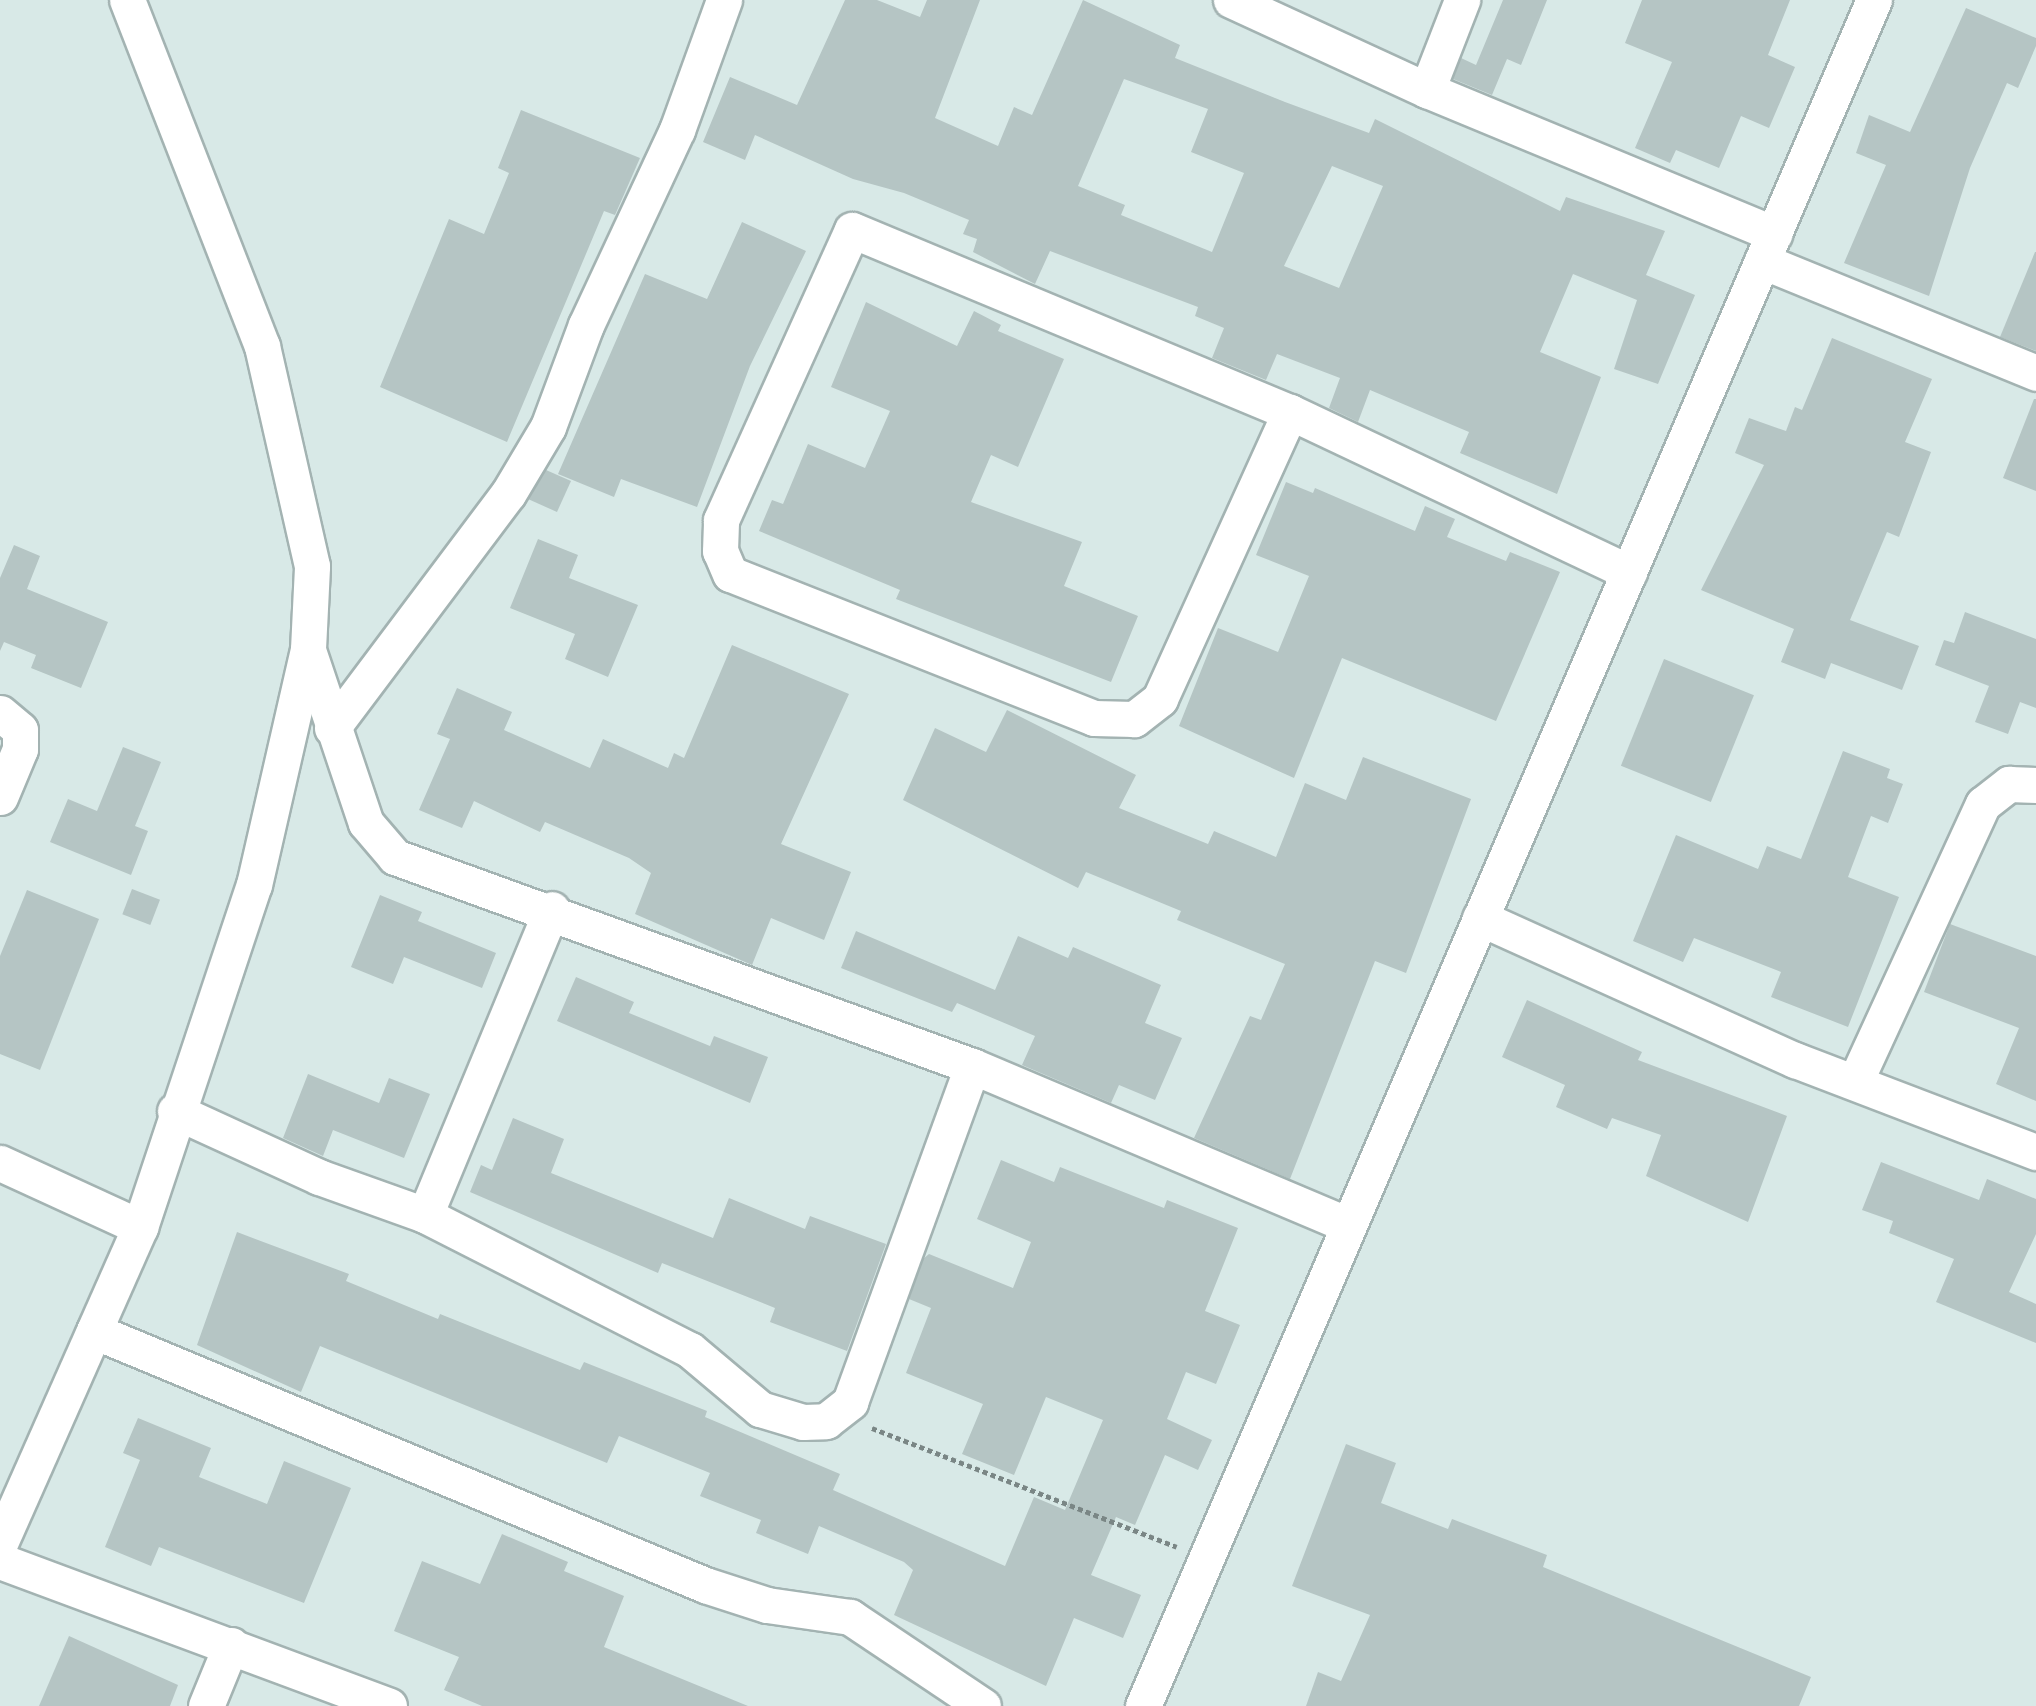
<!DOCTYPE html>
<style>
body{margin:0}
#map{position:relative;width:2036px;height:1706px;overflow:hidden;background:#d8e9e7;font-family:Roboto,sans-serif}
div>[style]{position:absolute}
.building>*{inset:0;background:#b5c5c4;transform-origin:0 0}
.path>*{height:4.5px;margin-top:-2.25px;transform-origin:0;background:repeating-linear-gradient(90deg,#7a8685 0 5px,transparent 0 8.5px)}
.roads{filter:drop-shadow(2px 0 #a3b3b2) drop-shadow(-2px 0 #a3b3b2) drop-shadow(0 2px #a3b3b2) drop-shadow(0 -2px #a3b3b2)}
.minor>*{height:35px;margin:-17.5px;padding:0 17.5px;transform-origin:17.5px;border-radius:17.5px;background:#fff}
span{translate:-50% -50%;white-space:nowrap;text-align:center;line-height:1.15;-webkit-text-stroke:6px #d8e9e7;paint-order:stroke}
</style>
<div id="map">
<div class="building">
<i style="clip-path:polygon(evenodd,845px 0,877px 0,920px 17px,927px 0,980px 0,935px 118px,998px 146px,1014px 107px,1032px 115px,1083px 0,1180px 45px,1175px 58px,1285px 102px,1369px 133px,1375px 119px,1560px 211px,1566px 197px,1665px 231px,1646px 275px,1695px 295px,1658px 384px,1614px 369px,1637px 300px,1573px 274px,1540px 352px,1601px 377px,1557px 494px,1460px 453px,1469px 432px,1370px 390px,1358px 422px,1329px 408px,1340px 378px,1277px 354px,1266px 380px,1212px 358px,1224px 328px,1195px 316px,1198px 307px,1050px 251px,1035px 284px,973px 252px,977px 239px,963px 234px,969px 220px,904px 193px,853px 179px,755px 135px,745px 160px,703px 142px,730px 77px,797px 105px,845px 0,1124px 79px,1208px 109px,1191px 152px,1244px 173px,1212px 252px,1121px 215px,1125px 205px,1078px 186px,1124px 79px,845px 0,1332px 166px,1383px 186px,1339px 288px,1284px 266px,1332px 166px)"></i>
<i style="clip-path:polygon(1503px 0,1547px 0,1521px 65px,1507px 59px,1492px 95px,1453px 79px,1461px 58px,1476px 65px)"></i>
<i style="clip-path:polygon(1642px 0,1790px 0,1768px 55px,1795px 67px,1769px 128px,1741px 116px,1719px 168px,1676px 150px,1670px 163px,1635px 148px,1672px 62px,1625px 43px)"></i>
<i style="clip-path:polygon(1966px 8px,2036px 38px,2036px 46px,2018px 88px,2007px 83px,1970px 168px,1929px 296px,1844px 263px,1886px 165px,1856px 153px,1869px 115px,1910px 132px)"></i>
<i style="clip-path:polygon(521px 110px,640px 158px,615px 215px,604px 211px,507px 442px,380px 387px,449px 219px,484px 234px,509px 173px,498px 168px)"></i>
<i style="clip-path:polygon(742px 222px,806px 251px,750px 366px,697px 507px,621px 479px,614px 497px,558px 474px,645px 274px,707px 299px)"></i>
<i style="clip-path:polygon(2035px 252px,2036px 252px,2036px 351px,2000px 337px)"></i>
<i style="clip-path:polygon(866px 302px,957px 346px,974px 311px,1001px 325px,998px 331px,1064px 359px,1018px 467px,991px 455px,971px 502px,1082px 542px,1064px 586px,1138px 616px,1111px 682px,896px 599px,900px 590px,759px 531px,772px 500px,783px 504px,808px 444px,865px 468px,890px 411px,831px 387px)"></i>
<i style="clip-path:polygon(1832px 338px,1932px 379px,1905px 442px,1931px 452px,1899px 537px,1887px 532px,1850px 620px,1919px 646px,1902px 690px,1831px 663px,1825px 679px,1781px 662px,1794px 629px,1701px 590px,1764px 465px,1735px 453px,1749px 418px,1786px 431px,1795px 407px,1802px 410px)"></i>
<i style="clip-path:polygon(2034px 399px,2036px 399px,2036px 491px,2003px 478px)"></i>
<i style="clip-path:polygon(546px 470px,571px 481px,557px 512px,528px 499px)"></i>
<i style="clip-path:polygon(1286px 482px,1313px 493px,1315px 488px,1415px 531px,1425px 506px,1455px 519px,1447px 537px,1506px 561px,1510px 552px,1560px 572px,1496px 721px,1342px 658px,1294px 778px,1179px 726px,1218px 628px,1278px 652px,1309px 576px,1256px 555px)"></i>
<i style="clip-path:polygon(538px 539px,578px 555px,569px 578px,638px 605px,608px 677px,565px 659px,575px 634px,510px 608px)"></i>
<i style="clip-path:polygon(14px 545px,40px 556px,27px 589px,108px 622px,81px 688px,31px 668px,36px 655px,4px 642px,0 651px,0 578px)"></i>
<i style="clip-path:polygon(1965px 612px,2036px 639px,2036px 708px,2020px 702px,2008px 734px,1975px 722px,1989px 686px,1935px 665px,1944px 640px,1954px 643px)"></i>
<i style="clip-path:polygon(732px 645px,849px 694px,781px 844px,851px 872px,824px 940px,771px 918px,752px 965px,635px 914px,651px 873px,629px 858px,545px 822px,540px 832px,474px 801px,462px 828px,419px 810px,450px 739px,437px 734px,457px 688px,512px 712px,504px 730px,590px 768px,603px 739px,668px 768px,674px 753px,684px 758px)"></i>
<i style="left:1664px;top:659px;width:97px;height:115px;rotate:22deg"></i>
<i style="clip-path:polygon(1007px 710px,1136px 775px,1119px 808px,1208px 844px,1214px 831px,1276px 857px,1305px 783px,1346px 800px,1363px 757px,1471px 799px,1406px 973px,1375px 961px,1290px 1179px,1194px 1138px,1250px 1016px,1261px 1020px,1285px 964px,1177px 920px,1181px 911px,1086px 872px,1078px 888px,903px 800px,935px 728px,986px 752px)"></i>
<i style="clip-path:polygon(123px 747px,161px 762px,135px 826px,148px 831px,131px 875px,50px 842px,68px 799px,97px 811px)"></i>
<i style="clip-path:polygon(1843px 751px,1890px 769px,1887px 778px,1903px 784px,1888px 823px,1871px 816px,1848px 877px,1899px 897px,1848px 1027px,1771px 997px,1781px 972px,1694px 938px,1683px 962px,1633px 941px,1676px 835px,1758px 869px,1767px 846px,1801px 859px)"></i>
<i style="left:132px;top:889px;width:30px;height:27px;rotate:21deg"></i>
<i style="clip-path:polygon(27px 890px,99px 919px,40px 1070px,0 1054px,0 956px)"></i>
<i style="clip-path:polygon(380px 895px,422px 912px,418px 921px,496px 953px,482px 988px,404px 957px,393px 984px,351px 967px)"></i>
<i style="clip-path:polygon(1950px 924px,2036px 956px,2036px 1101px,1996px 1084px,2019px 1028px,1924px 992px)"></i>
<i style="clip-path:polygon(856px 931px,995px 990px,1018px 936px,1068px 958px,1073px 947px,1161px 985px,1145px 1023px,1182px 1038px,1155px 1100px,1119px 1085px,1111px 1103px,1022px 1065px,1035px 1036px,957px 1003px,952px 1012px,841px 968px)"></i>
<i style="clip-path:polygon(576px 977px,634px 1002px,629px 1013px,710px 1046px,714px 1036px,768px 1057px,750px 1103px,557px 1021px)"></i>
<i style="clip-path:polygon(1527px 1000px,1642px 1052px,1638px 1060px,1787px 1116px,1748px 1222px,1646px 1176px,1661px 1135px,1612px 1118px,1607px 1129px,1556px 1107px,1565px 1085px,1502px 1057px)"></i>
<i style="clip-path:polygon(308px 1074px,379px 1103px,389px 1078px,430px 1094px,404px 1158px,333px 1130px,323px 1156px,283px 1138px)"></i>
<i style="clip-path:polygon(513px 1118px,564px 1139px,551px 1173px,713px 1238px,729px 1198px,805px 1229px,810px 1216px,886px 1244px,847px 1351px,770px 1322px,775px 1308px,662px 1263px,658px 1273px,470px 1192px,481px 1165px,492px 1170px)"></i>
<i style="clip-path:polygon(1001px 1160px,1054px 1182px,1060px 1167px,1164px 1208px,1167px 1200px,1238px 1228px,1205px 1311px,1240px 1325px,1216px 1384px,1186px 1372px,1167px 1419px,1212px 1440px,1198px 1470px,1165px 1455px,1135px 1525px,1116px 1517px,1091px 1575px,1141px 1595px,1123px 1638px,1074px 1618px,1046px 1686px,894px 1615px,913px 1570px,904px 1562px,819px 1526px,808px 1554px,756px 1533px,761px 1520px,700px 1496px,710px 1473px,619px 1436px,607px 1463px,320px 1346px,301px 1392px,197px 1345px,237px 1232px,349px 1274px,346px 1281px,438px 1319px,440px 1314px,580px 1370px,584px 1362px,707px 1411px,705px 1417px,840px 1474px,833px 1490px,1005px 1566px,1034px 1497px,1065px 1510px,1103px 1420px,1046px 1397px,1014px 1475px,962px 1454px,983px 1404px,906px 1373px,931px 1308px,909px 1299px,923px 1259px,929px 1254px,1013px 1288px,1031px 1242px,977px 1219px)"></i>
<i style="clip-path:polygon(1881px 1162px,1979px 1200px,1987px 1179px,2036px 1199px,2036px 1234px,2009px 1292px,2036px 1304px,2036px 1343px,1936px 1302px,1954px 1259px,1889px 1233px,1893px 1221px,1862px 1210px)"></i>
<i style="clip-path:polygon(138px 1418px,211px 1448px,199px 1477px,267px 1504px,284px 1461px,351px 1488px,304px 1603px,159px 1547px,151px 1566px,105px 1547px,140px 1460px,123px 1453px)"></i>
<i style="clip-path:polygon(1346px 1444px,1396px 1463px,1381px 1503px,1448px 1529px,1452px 1519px,1547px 1555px,1543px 1567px,1811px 1677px,1799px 1706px,1306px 1706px,1318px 1672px,1341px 1681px,1370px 1615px,1292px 1586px)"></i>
<i style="clip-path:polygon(502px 1534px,568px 1562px,564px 1571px,624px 1596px,604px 1647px,748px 1706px,482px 1706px,444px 1690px,459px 1657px,394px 1631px,422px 1561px,480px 1584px)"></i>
<i style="clip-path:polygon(69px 1636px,178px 1685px,170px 1706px,39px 1706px)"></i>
</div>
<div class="path">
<i style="left:872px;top:1428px;width:327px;rotate:21.3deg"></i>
</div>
<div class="roads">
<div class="minor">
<i style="left:1231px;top:0;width:216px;rotate:24.7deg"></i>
<i style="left:1427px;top:90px;width:376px;rotate:22.5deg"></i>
<i style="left:1427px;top:90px;width:97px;rotate:-68.7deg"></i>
<i style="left:1762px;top:261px;width:296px;rotate:22.2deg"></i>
<i style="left:1290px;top:412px;width:315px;rotate:114.4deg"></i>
<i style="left:1160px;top:699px;width:33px;rotate:142deg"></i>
<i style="left:1134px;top:719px;width:40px;rotate:-178.6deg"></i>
<i style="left:1094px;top:718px;width:391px;rotate:-158.4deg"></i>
<i style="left:730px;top:574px;width:25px;rotate:-113deg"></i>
<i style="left:720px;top:551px;width:31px;rotate:-88deg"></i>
<i style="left:721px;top:520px;width:318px;rotate:-65.7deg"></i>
<i style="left:852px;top:230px;width:474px;rotate:22.6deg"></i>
<i style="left:1290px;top:412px;width:375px;rotate:25.3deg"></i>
<i style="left:309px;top:653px;width:179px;rotate:71.5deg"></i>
<i style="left:366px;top:823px;width:45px;rotate:49.5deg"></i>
<i style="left:395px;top:857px;width:614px;rotate:19.91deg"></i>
<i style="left:972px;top:1066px;width:408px;rotate:22.9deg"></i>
<i style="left:0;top:713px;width:26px;rotate:40deg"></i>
<i style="left:20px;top:730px;width:19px;rotate:90deg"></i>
<i style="left:20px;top:749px;width:52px;rotate:112.6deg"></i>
<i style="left:332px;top:728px;width:293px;rotate:-53.1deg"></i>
<i style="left:508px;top:494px;width:78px;rotate:-59.2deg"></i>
<i style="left:548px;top:427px;width:109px;rotate:-69.6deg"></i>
<i style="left:586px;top:325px;width:215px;rotate:-65deg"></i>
<i style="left:677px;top:130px;width:138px;rotate:-70.1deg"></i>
<i style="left:1480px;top:918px;width:346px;rotate:24.3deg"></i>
<i style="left:1795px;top:1060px;width:258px;rotate:20.9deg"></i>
<i style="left:1855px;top:1082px;width:306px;rotate:-65.3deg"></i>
<i style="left:1983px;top:804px;width:33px;rotate:-38deg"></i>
<i style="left:2009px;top:784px;width:27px;rotate:2deg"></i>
<i style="left:175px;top:1111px;width:158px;rotate:24.6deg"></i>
<i style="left:319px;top:1177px;width:113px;rotate:19.7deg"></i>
<i style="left:425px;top:1215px;width:297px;rotate:27deg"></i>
<i style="left:690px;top:1350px;width:92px;rotate:40.1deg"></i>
<i style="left:760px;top:1409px;width:45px;rotate:16.8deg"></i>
<i style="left:803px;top:1422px;width:23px;rotate:-2deg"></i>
<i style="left:826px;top:1421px;width:31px;rotate:-38deg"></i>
<i style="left:850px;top:1402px;width:357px;rotate:-70deg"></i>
<i style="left:0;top:1163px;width:154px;rotate:24.6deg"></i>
<i style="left:425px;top:1215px;width:331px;rotate:-67.5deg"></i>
<i style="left:94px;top:1331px;width:662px;rotate:22.57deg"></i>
<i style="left:705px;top:1585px;width:65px;rotate:17.9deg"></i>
<i style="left:767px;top:1605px;width:84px;rotate:8.2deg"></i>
<i style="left:850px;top:1617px;width:160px;rotate:33.8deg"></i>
<i style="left:0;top:1543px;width:346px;rotate:-66.1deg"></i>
<i style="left:140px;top:1227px;width:360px;rotate:-71.6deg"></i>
<i style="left:254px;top:885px;width:242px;rotate:-77.1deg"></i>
<i style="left:308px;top:649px;width:83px;rotate:-87.2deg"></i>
<i style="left:312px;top:566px;width:226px;rotate:-102.8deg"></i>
<i style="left:262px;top:346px;width:371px;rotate:-111.3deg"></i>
<i style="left:0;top:1561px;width:415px;rotate:20.4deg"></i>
<i style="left:206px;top:1706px;width:66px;rotate:-67.7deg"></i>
<i style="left:1143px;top:1706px;width:1856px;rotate:-66.81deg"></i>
</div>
</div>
</div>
